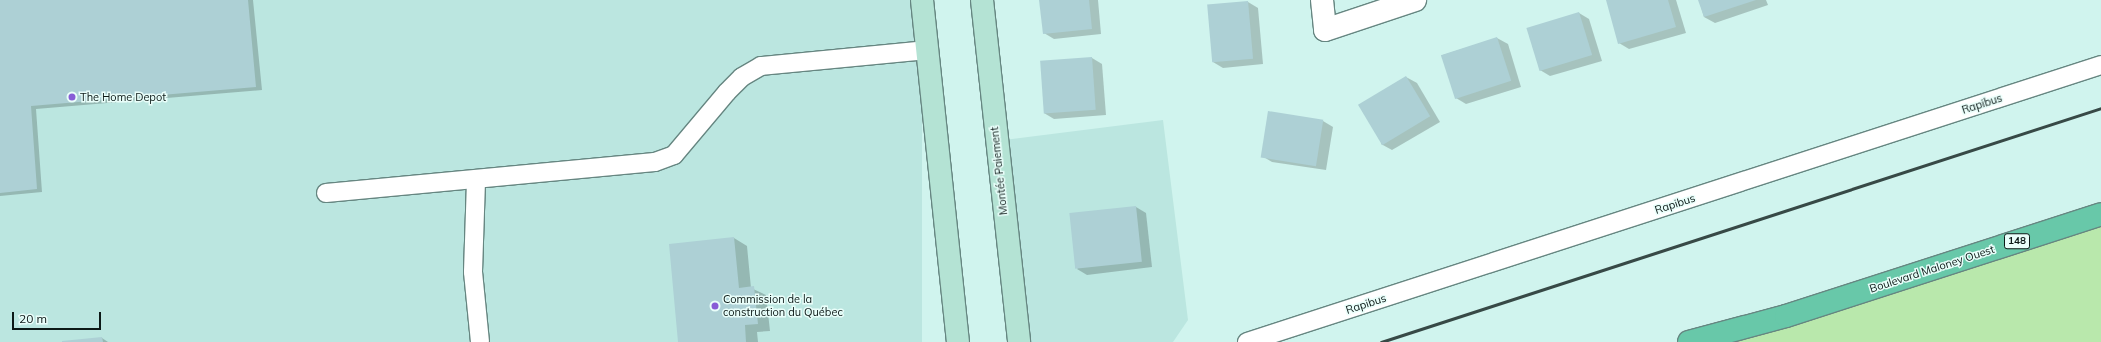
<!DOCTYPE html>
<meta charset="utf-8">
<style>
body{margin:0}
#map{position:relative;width:2101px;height:342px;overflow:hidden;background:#d0f4ee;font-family:Mulish,sans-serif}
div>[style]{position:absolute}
.built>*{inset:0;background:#bbe6e0;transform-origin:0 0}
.green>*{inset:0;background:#b9e8ac}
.shadow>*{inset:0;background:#0003}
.building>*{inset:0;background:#add0d5;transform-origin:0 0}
.roads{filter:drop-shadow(1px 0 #668681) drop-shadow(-1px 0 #668681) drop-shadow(0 1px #668681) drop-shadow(0 -1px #668681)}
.service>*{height:18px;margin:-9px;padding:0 9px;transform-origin:9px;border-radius:9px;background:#fff}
.minor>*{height:22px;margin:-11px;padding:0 11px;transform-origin:11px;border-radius:11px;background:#fff}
.secondary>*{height:22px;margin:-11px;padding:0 11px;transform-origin:11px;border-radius:11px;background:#b4e3d4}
.primary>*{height:22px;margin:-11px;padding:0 11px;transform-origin:11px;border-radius:11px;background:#68c8a9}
.rail>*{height:3px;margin:-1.5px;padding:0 1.5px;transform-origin:1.5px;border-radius:1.5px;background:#374946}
.dots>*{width:11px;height:11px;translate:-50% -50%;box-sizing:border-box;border:2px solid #e9fefa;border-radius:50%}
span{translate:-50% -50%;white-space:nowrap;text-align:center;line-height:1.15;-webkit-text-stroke:3px #e9fefa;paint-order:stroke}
.shield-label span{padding:1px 3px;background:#e9fefa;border:1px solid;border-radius:3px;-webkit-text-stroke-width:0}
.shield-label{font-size:10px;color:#0c1917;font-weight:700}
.poi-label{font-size:11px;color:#0c1917}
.left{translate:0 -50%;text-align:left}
.street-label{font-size:11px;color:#0c1917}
.scale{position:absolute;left:12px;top:312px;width:89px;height:18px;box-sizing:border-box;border:2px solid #0c1917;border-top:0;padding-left:5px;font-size:12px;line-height:14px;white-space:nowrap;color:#0c1917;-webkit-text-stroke:3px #e9fefa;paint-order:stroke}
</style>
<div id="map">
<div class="built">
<i style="left:0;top:0;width:922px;height:342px"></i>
<i style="clip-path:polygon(1163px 120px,1188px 320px,1173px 342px,1019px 342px,996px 141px)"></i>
</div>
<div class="green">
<i style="clip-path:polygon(2101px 214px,2101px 342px,1737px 342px,1786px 316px)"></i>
</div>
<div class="shadow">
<i style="clip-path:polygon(0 0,253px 0,262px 90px,36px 109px,42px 192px,0 196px)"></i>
<i style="clip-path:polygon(1040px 0,1098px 0,1101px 34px,1054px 39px,1044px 33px)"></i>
<i style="clip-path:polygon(1610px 0,1676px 0,1686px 33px,1629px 49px,1619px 43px)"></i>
<i style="clip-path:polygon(1699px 0,1766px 0,1768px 5px,1715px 23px,1704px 17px)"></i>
<i style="clip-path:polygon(1248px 2px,1258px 8px,1263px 64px,1223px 68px,1213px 62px)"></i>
<i style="clip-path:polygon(1579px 13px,1589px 19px,1602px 61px,1550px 76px,1540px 70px)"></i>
<i style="clip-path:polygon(1497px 38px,1508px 44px,1521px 87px,1466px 104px,1456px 98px,1443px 55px)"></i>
<i style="clip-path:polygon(1092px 58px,1102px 64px,1106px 115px,1054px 119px,1044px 113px)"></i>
<i style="clip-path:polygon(1406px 77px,1417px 83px,1440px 122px,1392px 150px,1381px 144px)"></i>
<i style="clip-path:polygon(1323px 121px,1333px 127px,1326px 170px,1272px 162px,1262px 156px)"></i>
<i style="clip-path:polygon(1136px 207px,1146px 213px,1152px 267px,1087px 275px,1077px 269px)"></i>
<i style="clip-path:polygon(734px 238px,747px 246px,751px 288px,766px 295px,770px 331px,757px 332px,758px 342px,679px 342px)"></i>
<i style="clip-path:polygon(102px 338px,108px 342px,62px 342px)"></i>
</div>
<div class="building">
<i style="clip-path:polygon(0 0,248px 0,256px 87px,31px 106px,37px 189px,0 193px)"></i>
<i style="clip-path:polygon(1039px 0,1089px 0,1092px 29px,1043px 34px)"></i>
<i style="clip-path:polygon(1606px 0,1668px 0,1676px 27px,1618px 44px)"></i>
<i style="clip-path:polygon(1698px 0,1756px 0,1704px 17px)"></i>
<i style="left:1248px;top:1px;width:58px;height:41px;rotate:85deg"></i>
<i style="left:1579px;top:12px;width:45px;height:55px;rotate:73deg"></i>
<i style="left:1497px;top:37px;width:46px;height:59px;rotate:72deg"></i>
<i style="left:1092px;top:57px;width:53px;height:52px;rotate:86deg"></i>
<i style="left:1406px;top:76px;width:47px;height:56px;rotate:59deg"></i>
<i style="left:1268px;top:111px;width:56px;height:47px;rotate:9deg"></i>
<i style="left:1136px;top:206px;width:56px;height:67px;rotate:84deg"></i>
<i style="clip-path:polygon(734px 237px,739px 288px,754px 286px,758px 324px,745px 325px,746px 342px,678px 342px,669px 244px)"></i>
<i style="clip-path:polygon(102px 337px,103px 342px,62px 342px,62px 341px)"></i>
</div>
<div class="roads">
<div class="service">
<i style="left:476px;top:181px;width:91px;rotate:91.9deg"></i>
<i style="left:473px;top:272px;width:70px;rotate:84.3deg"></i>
<i style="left:326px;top:193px;width:330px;rotate:-5.4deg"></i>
<i style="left:655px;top:162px;width:20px;rotate:-20deg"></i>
<i style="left:674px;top:155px;width:82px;rotate:-49.9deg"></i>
<i style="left:727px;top:92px;width:21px;rotate:-45deg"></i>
<i style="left:742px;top:77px;width:22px;rotate:-30deg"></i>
<i style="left:761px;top:66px;width:166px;rotate:-5.5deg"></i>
<i style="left:1247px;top:342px;width:898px;rotate:-17.97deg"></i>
</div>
<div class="minor">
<i style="left:1322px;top:0;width:30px;rotate:84deg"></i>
<i style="left:1325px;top:30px;width:95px;rotate:-18.4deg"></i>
</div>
<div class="secondary">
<i style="left:922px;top:0;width:344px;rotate:84deg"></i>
<i style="left:982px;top:0;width:344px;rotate:83.8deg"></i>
</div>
<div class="primary">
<i style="left:1689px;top:342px;width:100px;rotate:-15deg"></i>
<i style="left:1786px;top:316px;width:331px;rotate:-17.9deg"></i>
</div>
</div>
<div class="rail">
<i style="left:1381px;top:342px;width:757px;rotate:-18deg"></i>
</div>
<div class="dots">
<i style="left:72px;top:97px;background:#885dd6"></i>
<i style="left:715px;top:306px;background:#885dd6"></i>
</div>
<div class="shield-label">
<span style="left:2017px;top:241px">148</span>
</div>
<div class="poi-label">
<span class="left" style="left:80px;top:97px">The Home Depot</span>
<span class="left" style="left:723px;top:306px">Commission de la<br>construction du Québec</span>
</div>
<div class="street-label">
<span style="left:1982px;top:104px;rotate:-18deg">Rapibus</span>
<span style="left:999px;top:171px;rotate:-96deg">Montée Paiement</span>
<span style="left:1675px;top:204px;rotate:-18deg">Rapibus</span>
<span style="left:1932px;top:269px;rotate:-18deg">Boulevard Maloney Ouest</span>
<span style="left:1366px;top:304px;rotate:-18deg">Rapibus</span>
</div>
<div class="scale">20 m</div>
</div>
